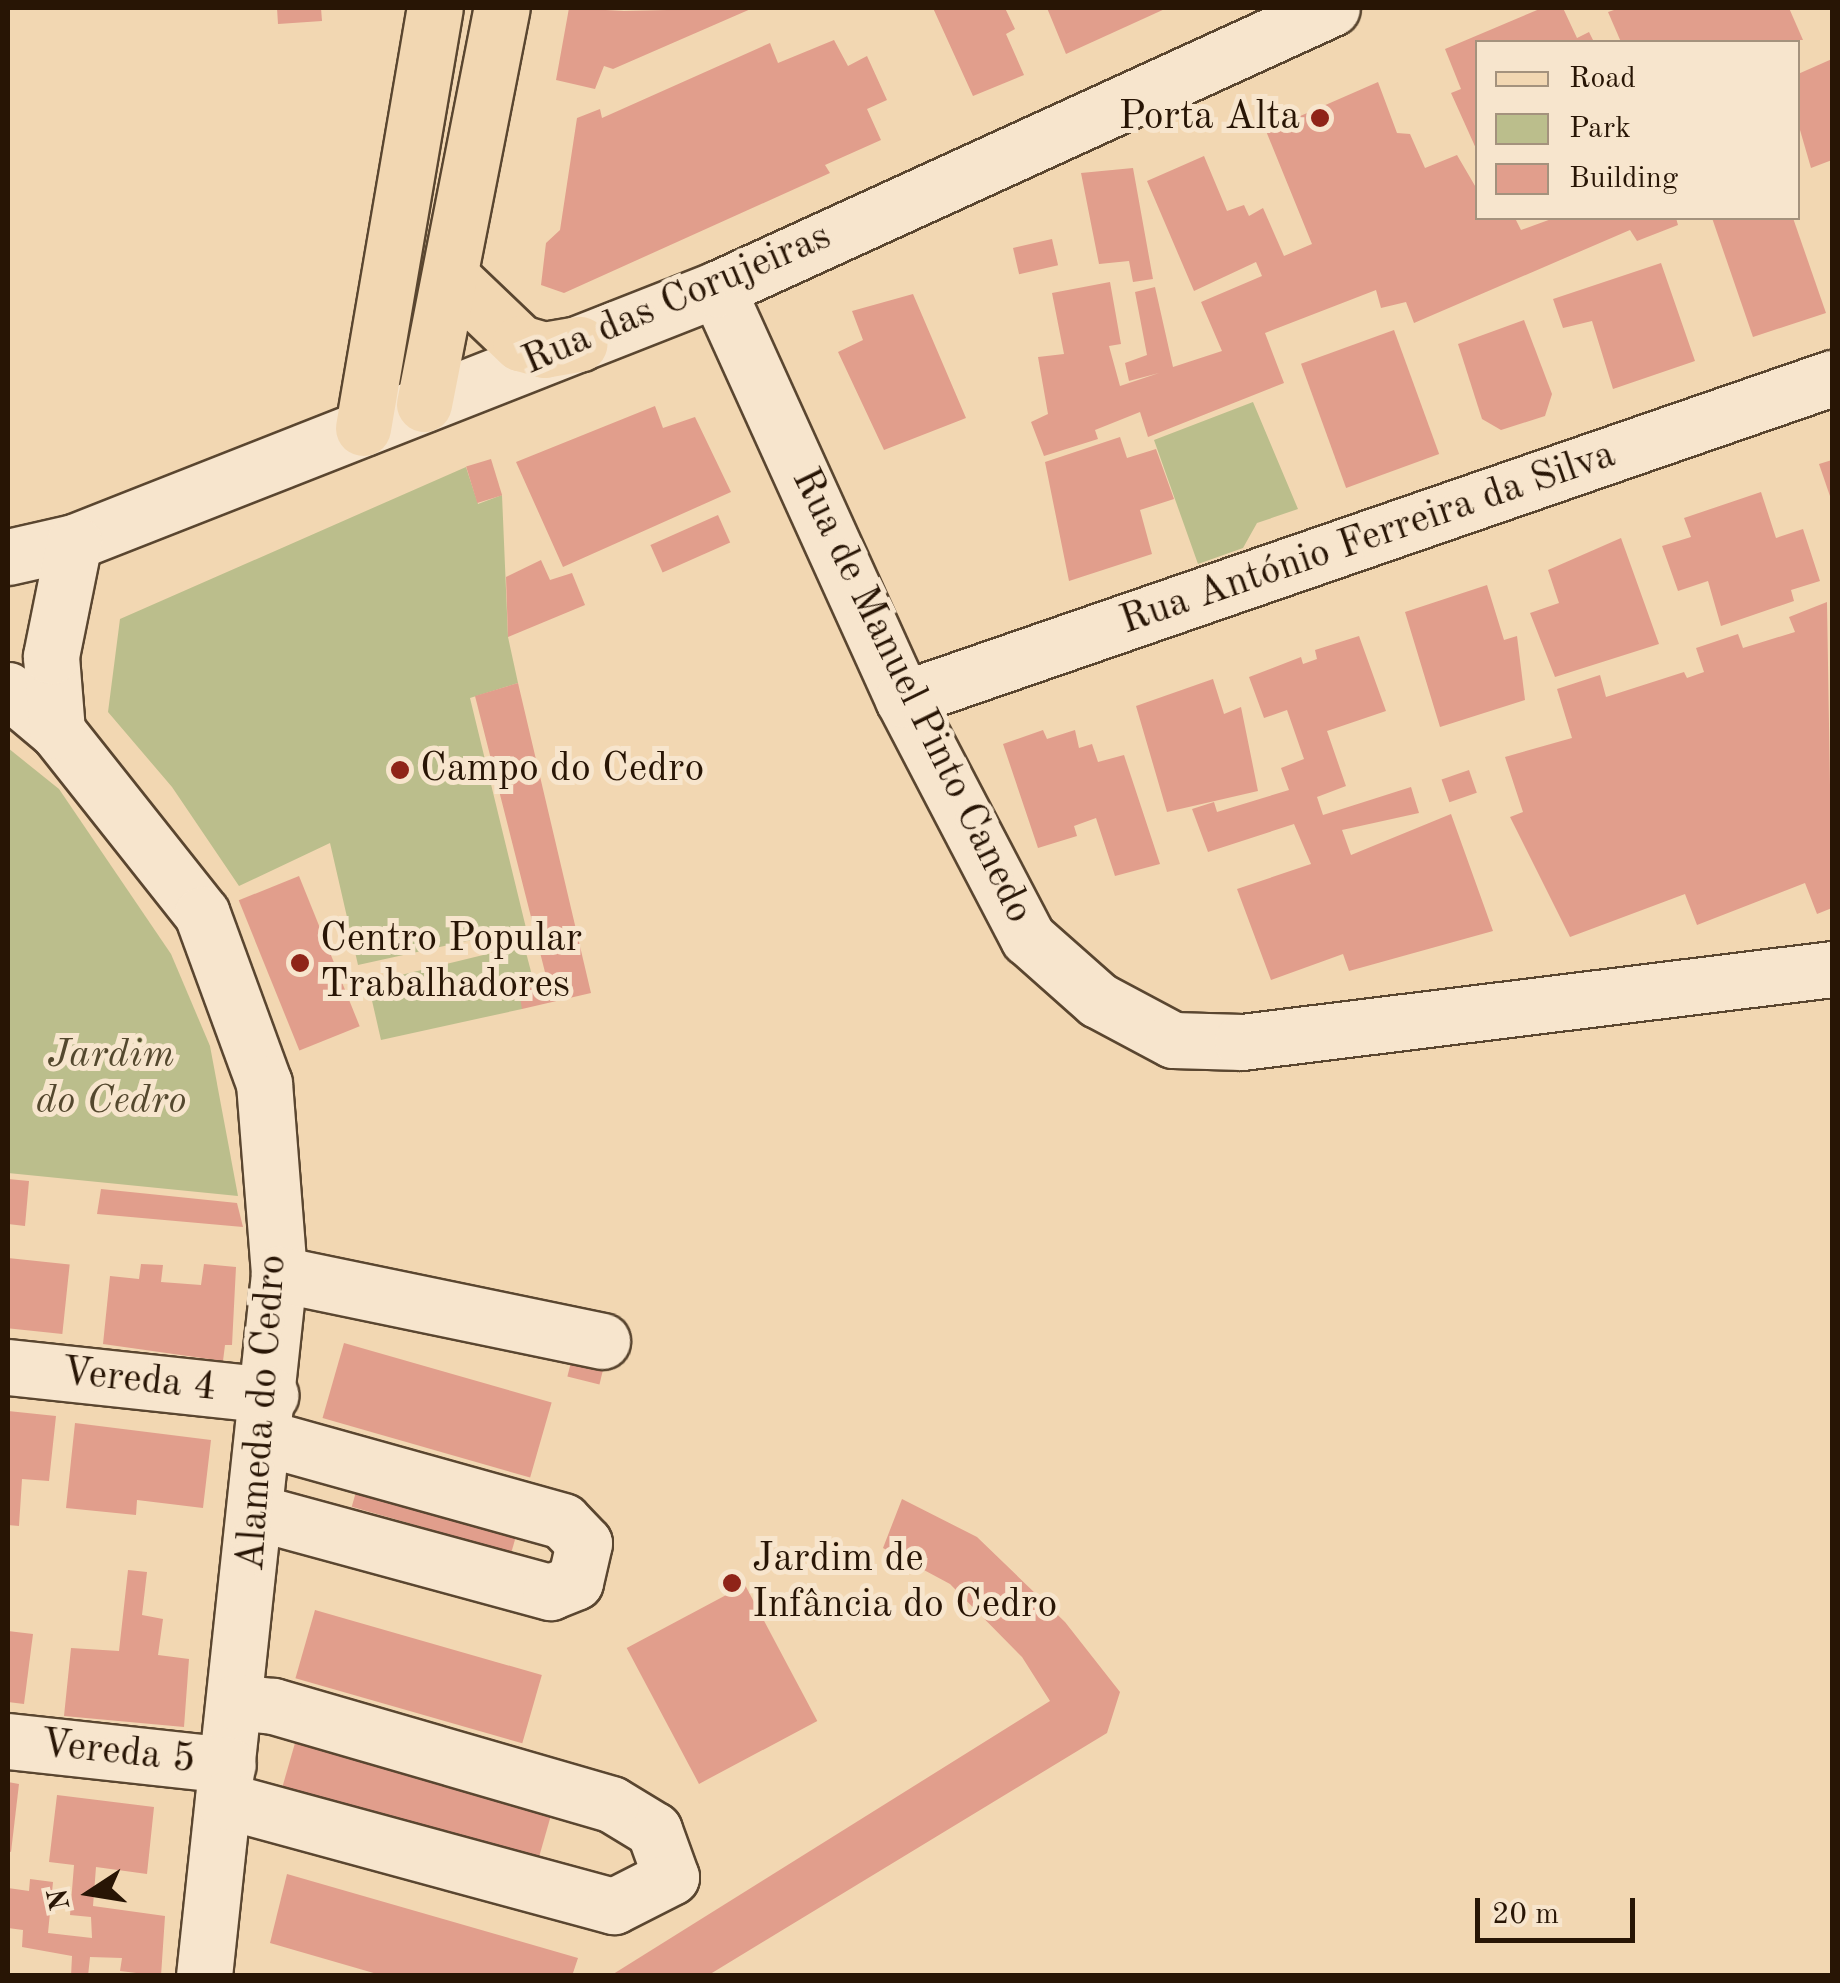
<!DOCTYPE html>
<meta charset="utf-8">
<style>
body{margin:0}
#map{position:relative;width:1840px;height:1983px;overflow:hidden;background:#f2d7b2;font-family:"Old Standard TT",serif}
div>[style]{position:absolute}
.green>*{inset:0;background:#bbbe8c}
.building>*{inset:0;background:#e19e8c;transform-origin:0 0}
.roads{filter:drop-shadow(2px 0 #5a4630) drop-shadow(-2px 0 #5a4630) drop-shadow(0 2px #5a4630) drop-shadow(0 -2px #5a4630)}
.minor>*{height:55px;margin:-27.5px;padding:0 27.5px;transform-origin:27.5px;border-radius:27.5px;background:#f7e5cd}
.major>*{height:55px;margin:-27.5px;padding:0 27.5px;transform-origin:27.5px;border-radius:27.5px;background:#f2d7b2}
.dots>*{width:28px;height:28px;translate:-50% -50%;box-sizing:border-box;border:5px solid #f7e5cd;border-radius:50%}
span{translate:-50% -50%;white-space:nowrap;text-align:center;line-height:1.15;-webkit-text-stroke:10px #f7e5cd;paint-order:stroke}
.poi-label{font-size:40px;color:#281505}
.right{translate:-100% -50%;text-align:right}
.left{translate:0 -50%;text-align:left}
.street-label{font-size:40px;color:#281505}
.park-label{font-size:40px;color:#54482e;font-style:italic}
.frame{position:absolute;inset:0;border:10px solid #281505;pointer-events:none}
.legend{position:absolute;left:1475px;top:40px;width:325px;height:180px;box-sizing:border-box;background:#f7e5cd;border:2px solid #a4927d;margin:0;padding:12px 18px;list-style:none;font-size:30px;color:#281505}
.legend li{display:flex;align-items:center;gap:20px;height:50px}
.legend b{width:50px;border:2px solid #a4927d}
.north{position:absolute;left:40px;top:1843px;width:100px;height:100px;-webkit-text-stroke:8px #f7e5cd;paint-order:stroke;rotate:258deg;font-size:28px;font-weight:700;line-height:40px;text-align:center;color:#281505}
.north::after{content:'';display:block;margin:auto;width:35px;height:45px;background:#281505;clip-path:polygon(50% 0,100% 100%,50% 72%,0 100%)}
.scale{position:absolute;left:1475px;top:1898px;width:160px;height:45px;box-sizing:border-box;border:5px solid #281505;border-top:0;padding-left:12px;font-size:30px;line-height:35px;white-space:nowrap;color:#281505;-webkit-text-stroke:8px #f7e5cd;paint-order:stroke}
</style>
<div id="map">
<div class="green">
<i style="clip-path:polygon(1253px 402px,1298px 509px,1257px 523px,1243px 548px,1198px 564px,1154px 440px)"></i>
<i style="clip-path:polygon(466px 467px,478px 504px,502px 495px,508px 637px,518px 683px,470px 698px,526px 928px,358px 965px,330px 843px,239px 886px,172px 787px,108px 712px,120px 619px)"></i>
<i style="clip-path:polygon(8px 748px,59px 789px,171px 954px,210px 1046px,238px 1196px,8px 1173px)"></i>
<i style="clip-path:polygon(524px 945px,534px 983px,522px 1009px,381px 1040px,368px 983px)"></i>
</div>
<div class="building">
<i style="clip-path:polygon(277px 8px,321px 8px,322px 21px,278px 24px)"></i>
<i style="clip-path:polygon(569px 8px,624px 11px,753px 8px,613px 69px,604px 66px,595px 89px,556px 80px)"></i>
<i style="clip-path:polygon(933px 8px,1005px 8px,1015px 29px,1006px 34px,1024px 75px,973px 96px)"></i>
<i style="clip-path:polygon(1047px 8px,1167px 8px,1066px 54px)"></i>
<i style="clip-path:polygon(1542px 8px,1563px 8px,1577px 38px,1589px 32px,1594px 42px,1478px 42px,1478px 153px,1451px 93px,1461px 89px,1445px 49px)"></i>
<i style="clip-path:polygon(1620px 8px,1789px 8px,1803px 40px,1621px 42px,1608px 12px)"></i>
<i style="clip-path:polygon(834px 40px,848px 66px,867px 56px,887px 100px,867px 109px,881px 140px,825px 165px,830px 173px,564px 293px,541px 285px,546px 243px,560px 230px,577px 118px,600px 109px,602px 118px,770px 43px,778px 63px)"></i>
<i style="clip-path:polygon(1832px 59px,1832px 160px,1811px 168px,1798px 123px,1798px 74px)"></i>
<i style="clip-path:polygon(1378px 82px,1397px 133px,1410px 134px,1425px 168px,1457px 155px,1478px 191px,1478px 218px,1515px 218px,1521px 230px,1554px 218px,1676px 218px,1678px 225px,1637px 241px,1630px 230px,1414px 323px,1406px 302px,1381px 308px,1376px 290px,1265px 333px,1284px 383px,1148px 437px,1140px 412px,1095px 430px,1098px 439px,1044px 456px,1031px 422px,1048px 414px,1038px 357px,1064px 354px,1052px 293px,1110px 282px,1121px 344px,1109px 346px,1120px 386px,1159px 373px,1129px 381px,1125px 363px,1147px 355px,1135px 292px,1155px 287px,1173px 367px,1222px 351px,1201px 302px,1262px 276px,1256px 262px,1194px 291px,1147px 181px,1204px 156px,1227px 211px,1244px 205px,1249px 216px,1263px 208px,1284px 256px,1312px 244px,1266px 131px)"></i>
<i style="clip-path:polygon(1133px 168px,1153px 279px,1133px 282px,1129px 261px,1099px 264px,1081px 173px)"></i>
<i style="clip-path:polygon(1712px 218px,1793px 218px,1826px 313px,1753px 337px)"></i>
<i style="left:1052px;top:239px;width:27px;height:40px;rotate:77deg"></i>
<i style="clip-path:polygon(1661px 263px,1695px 361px,1613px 389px,1592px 321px,1563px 328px,1553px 299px)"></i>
<i style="clip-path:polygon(913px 294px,966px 418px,884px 450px,838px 352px,863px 340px,852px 311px)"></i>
<i style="clip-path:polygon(1524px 320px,1552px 394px,1545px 416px,1501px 430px,1482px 419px,1458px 344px)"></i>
<i style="left:1394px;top:330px;width:132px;height:99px;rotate:70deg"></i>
<i style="clip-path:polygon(655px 406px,663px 428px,695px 417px,731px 492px,563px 567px,516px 462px)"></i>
<i style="clip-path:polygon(1120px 437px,1127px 458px,1156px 449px,1174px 499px,1140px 510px,1152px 554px,1069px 581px,1045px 462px)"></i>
<i style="left:491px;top:459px;width:38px;height:26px;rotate:73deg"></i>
<i style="clip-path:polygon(1832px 460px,1832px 502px,1819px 464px)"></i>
<i style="clip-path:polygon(1761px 492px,1776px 538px,1803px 529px,1820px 581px,1791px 590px,1794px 601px,1721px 626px,1708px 581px,1678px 591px,1662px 546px,1691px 537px,1684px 518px)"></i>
<i style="left:718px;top:515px;width:30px;height:74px;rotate:66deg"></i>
<i style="clip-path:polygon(1621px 538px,1659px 644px,1555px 677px,1530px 613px,1559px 603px,1548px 570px)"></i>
<i style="clip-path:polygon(541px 560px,550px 580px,572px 573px,585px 605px,508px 637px,506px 577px)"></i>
<i style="clip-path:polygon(1487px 585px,1504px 640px,1517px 636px,1525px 700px,1440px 727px,1405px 612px)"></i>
<i style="clip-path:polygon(1827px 602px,1832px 908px,1817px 914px,1805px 883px,1697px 925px,1685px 894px,1570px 937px,1510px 817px,1523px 812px,1505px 757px,1572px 738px,1557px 689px,1600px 675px,1606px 697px,1684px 672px,1687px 678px,1704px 672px,1696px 648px,1738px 634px,1743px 648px,1795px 632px,1789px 617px)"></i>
<i style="clip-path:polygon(1359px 636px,1386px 711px,1327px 731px,1346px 786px,1317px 797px,1323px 815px,1411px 787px,1419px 813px,1342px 830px,1351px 855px,1451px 814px,1493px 931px,1349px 971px,1343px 954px,1271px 980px,1237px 889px,1311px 864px,1294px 824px,1208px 852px,1192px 809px,1214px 802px,1217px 812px,1289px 790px,1281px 768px,1304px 759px,1287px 710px,1264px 718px,1249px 677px,1301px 657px,1303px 664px,1317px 659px,1315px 650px)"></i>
<i style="clip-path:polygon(1213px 679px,1224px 714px,1241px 707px,1258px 791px,1167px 812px,1136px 706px)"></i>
<i style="clip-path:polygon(518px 683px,591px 993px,522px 1009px,518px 986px,547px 980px,475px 696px)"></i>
<i style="clip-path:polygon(1043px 730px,1047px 739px,1075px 730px,1079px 748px,1092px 744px,1098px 762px,1124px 755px,1160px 864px,1115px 876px,1096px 818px,1074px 826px,1077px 836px,1038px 848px,1003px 744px)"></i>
<i style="left:1469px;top:770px;width:24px;height:29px;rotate:71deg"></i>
<i style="left:299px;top:876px;width:162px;height:65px;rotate:68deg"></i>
<i style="clip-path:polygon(8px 1179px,29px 1181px,25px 1226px,8px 1224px)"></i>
<i style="clip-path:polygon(101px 1189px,237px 1203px,243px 1227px,97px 1214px)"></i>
<i style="left:8px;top:1258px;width:62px;height:70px;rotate:6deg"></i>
<i style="clip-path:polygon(141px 1264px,163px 1265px,161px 1282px,201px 1285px,204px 1264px,236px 1267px,232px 1345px,225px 1345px,223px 1361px,103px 1344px,110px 1276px,139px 1279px)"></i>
<i style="left:344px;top:1343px;width:216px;height:78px;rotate:16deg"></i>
<i style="left:572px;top:1358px;width:33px;height:19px;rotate:14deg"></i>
<i style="clip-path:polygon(8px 1411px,56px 1416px,49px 1481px,22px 1479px,19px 1526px,8px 1525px)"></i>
<i style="clip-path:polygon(75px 1423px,211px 1440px,203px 1508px,137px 1500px,136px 1515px,66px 1508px)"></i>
<i style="left:360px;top:1478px;width:166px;height:30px;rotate:16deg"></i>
<i style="clip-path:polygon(902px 1499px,977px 1537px,1065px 1622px,1120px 1692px,1107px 1733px,707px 1976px,610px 1976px,1050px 1701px,1022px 1657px,950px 1584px,883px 1548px)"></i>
<i style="clip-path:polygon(128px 1570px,147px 1572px,142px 1615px,163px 1619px,158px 1655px,189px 1659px,184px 1727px,64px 1716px,71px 1648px,119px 1651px)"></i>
<i style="left:745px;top:1585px;width:154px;height:134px;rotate:62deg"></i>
<i style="left:315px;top:1610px;width:236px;height:71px;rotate:16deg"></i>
<i style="clip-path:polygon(8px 1631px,33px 1634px,24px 1704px,8px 1702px)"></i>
<i style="left:295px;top:1743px;width:266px;height:55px;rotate:16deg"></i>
<i style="clip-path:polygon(8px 1782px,19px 1784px,11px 1852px,8px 1851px)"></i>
<i style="clip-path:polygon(57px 1795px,154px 1807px,147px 1874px,96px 1867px,93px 1906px,165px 1916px,161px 1976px,120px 1971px,122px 1958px,90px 1957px,88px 1976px,71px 1976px,72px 1956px,22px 1947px,23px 1930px,8px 1928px,8px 1888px,29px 1891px,30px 1879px,53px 1882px,48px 1933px,92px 1938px,91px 1917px,70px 1915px,74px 1865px,49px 1862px)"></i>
<i style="clip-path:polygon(287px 1874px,578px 1958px,572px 1976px,384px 1976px,270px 1943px)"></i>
</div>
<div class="roads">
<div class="minor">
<i style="left:717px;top:289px;width:450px;rotate:65.6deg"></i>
<i style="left:903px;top:699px;width:270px;rotate:62.4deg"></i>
<i style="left:1028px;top:938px;width:94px;rotate:41.5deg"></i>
<i style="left:1098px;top:1000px;width:85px;rotate:28.1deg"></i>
<i style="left:1173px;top:1040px;width:69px;rotate:1.7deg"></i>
<i style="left:1242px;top:1042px;width:594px;rotate:-7.05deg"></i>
<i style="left:8px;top:557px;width:68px;rotate:-12.8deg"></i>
<i style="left:74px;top:542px;width:691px;rotate:-21.48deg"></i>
<i style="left:717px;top:289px;width:676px;rotate:-24.56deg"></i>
<i style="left:8px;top:690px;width:64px;rotate:39.9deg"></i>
<i style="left:57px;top:731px;width:233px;rotate:51.6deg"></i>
<i style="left:202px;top:914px;width:180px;rotate:69.9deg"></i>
<i style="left:264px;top:1083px;width:192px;rotate:85.5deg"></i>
<i style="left:279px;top:1274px;width:706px;rotate:96.1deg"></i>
<i style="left:903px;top:699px;width:983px;rotate:-19.06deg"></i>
<i style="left:57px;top:731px;width:75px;rotate:-94.6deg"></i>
<i style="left:51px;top:656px;width:116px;rotate:-78.6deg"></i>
<i style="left:279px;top:1274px;width:330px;rotate:11.7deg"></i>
<i style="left:8px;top:1367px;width:264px;rotate:6.1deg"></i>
<i style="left:259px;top:1513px;width:302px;rotate:15.2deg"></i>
<i style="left:550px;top:1592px;width:27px;rotate:-22deg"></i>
<i style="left:575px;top:1582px;width:40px;rotate:-77deg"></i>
<i style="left:584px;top:1543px;width:30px;rotate:-134deg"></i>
<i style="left:563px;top:1521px;width:308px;rotate:-164.4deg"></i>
<i style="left:8px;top:1741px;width:221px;rotate:6.2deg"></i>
<i style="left:223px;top:1800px;width:405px;rotate:15.2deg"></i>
<i style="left:614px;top:1906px;width:64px;rotate:-27deg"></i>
<i style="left:671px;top:1877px;width:50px;rotate:-109.9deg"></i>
<i style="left:654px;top:1830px;width:50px;rotate:-148.8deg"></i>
<i style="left:611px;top:1804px;width:352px;rotate:-163.8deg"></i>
<i style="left:273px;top:1706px;width:37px;rotate:-174deg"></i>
</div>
<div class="major">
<i style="left:453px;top:279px;width:93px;rotate:43.7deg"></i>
<i style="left:520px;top:343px;width:25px;rotate:16deg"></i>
<i style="left:544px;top:350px;width:36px;rotate:-10deg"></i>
<i style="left:424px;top:404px;width:404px;rotate:-78.9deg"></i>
<i style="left:363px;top:428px;width:426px;rotate:-80.3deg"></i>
</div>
</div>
<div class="dots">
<i style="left:1320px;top:118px;background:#8f2418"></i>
<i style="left:400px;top:770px;background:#8f2418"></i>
<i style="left:300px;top:963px;background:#8f2418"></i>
<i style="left:732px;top:1583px;background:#8f2418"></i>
</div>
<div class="poi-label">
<span class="right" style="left:1300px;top:118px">Porta Alta</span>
<span class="left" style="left:420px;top:770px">Campo do Cedro</span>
<span class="left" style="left:320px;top:963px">Centro Popular<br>Trabalhadores</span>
<span class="left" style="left:752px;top:1583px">Jardim de<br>Infância do Cedro</span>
</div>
<div class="street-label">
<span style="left:677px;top:300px;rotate:-23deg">Rua das Corujeiras</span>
<span style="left:1368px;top:539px;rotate:-19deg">Rua António Ferreira da Silva</span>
<span style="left:911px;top:696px;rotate:64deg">Rua de Manuel Pinto Canedo</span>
<span style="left:139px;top:1381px;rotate:6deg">Vereda 4</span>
<span style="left:263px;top:1413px;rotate:-86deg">Alameda do Cedro</span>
<span style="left:118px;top:1753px;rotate:6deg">Vereda 5</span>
</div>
<div class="park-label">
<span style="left:111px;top:1079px">Jardim<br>do Cedro</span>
</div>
<div class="frame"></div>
<ul class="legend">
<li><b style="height:12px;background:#f2d7b2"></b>Road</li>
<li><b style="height:28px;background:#bbbe8c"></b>Park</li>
<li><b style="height:28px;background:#e19e8c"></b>Building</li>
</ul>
<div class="north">N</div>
<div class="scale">20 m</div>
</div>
